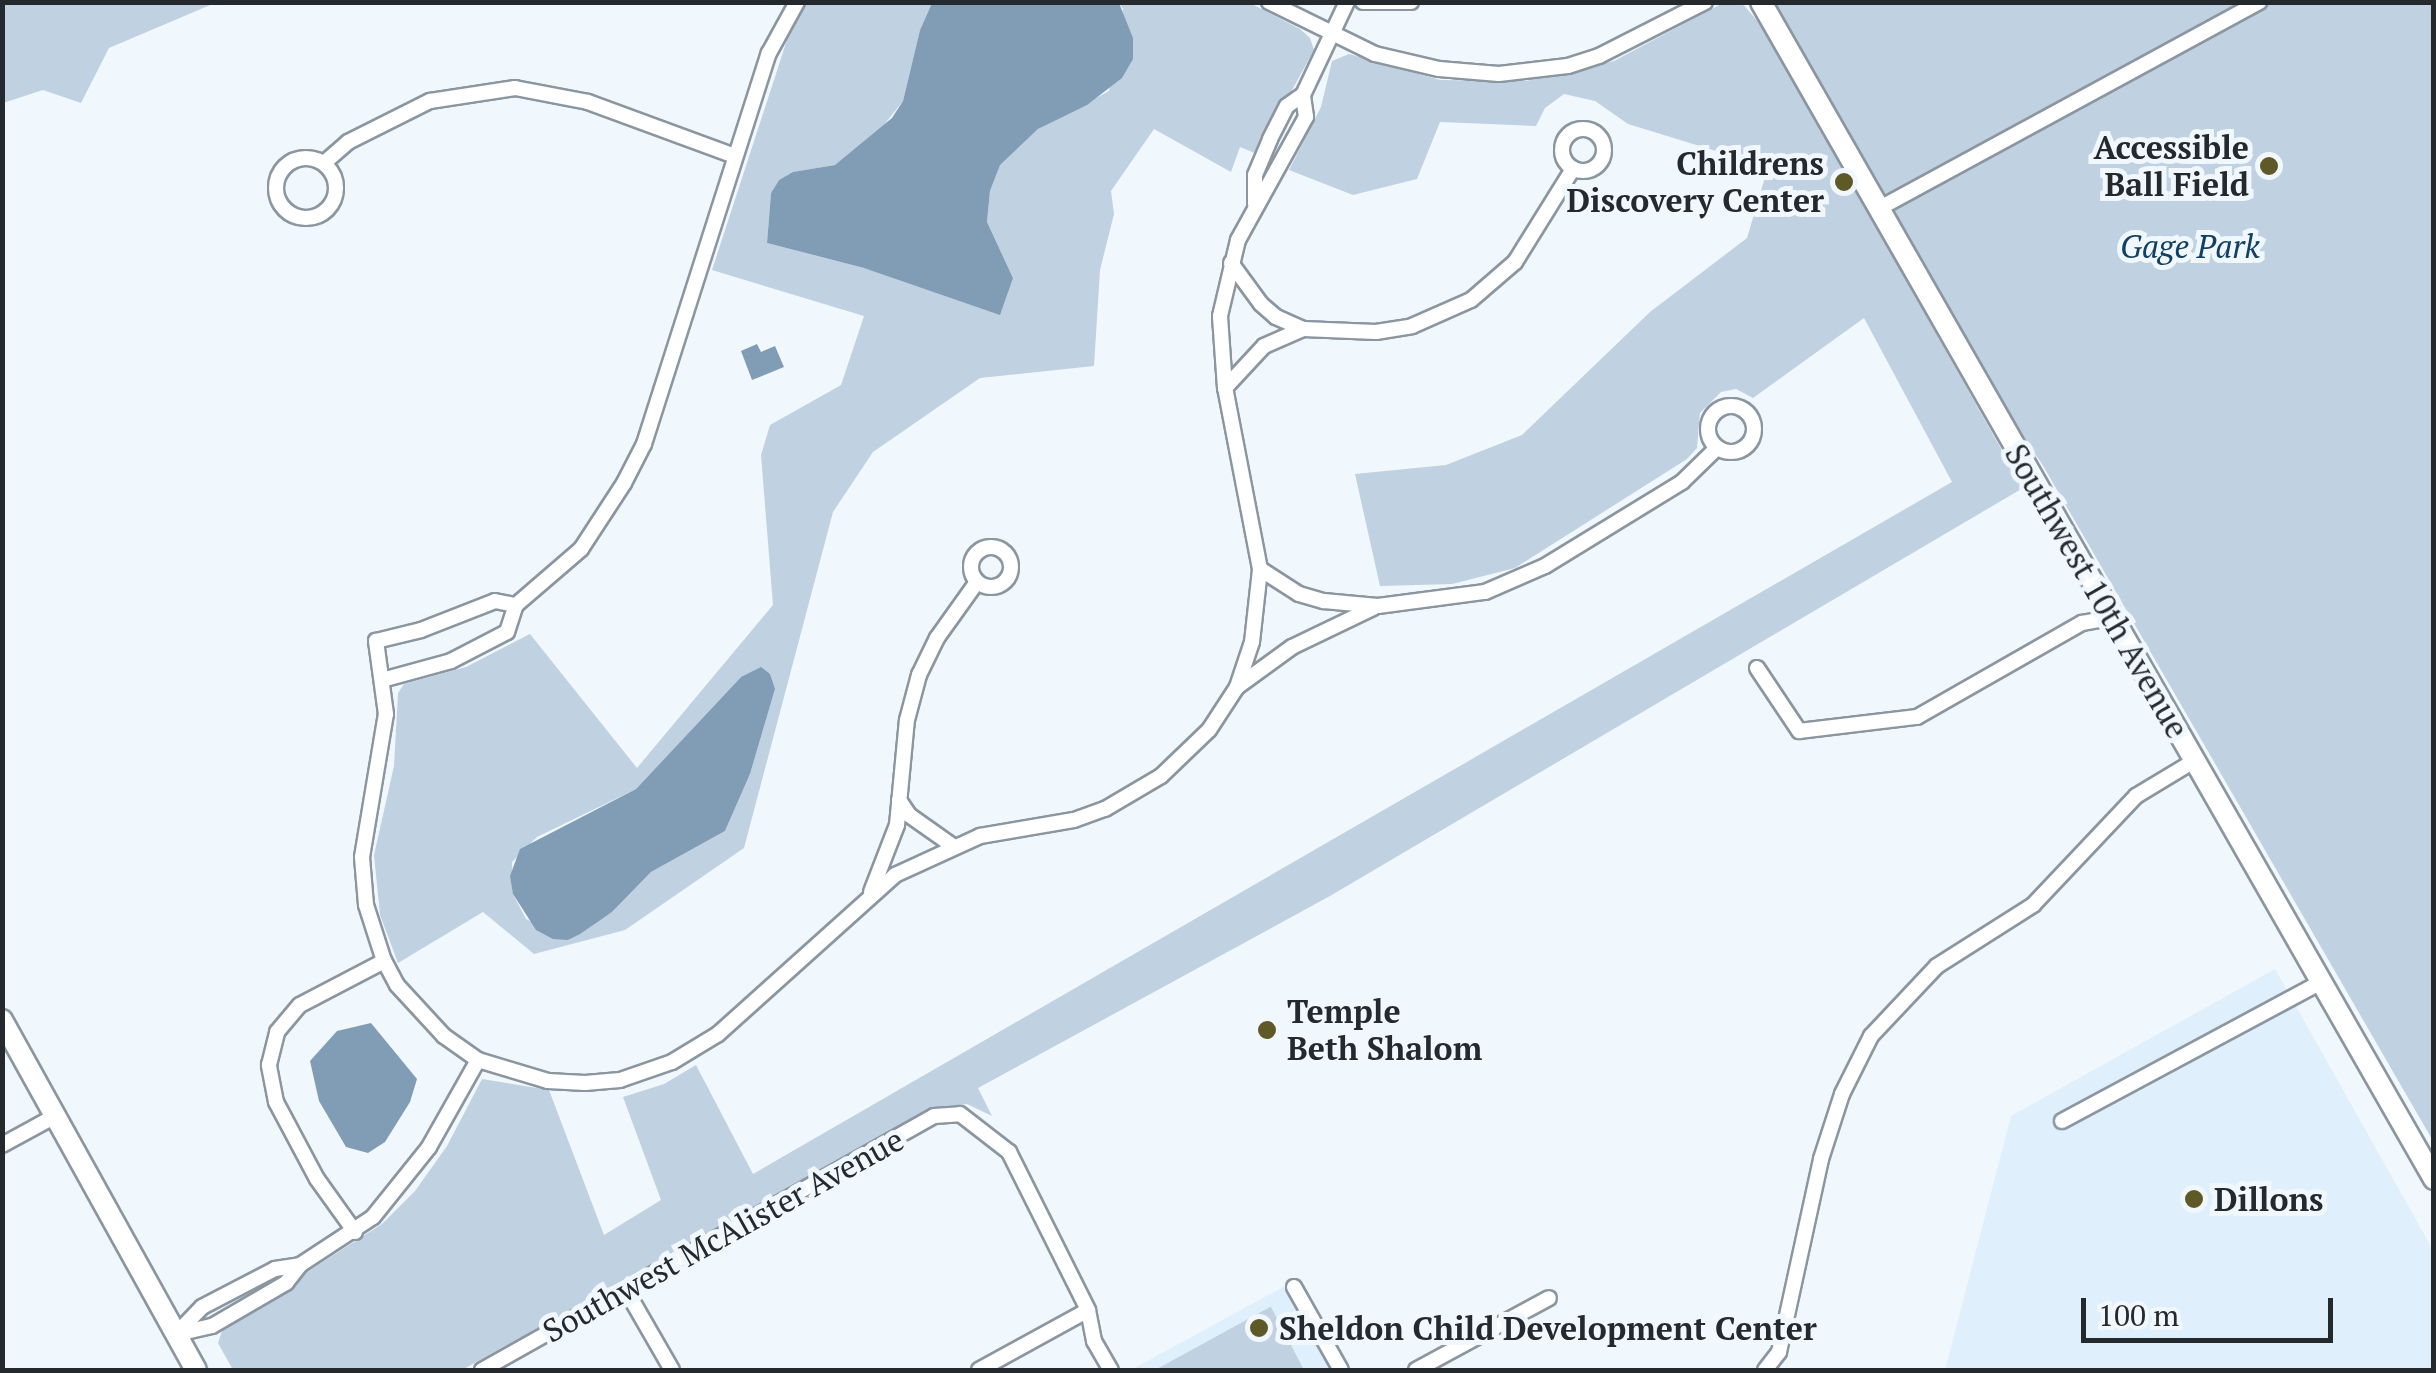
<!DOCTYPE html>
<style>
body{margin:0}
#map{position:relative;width:2436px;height:1373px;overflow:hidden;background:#f0f7fd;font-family:"PT Serif",serif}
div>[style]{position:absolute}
.built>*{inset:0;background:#e0effc}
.green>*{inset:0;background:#c0d1e1}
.water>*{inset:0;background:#819db6}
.roads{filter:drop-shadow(2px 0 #8b96a0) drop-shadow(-2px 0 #8b96a0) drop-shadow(0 2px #8b96a0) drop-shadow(0 -2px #8b96a0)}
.street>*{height:14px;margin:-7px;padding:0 7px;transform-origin:7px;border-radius:7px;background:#fff}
.street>.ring{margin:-7px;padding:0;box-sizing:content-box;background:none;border:14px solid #fff;border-radius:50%}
.secondary>*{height:20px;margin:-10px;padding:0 10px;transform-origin:10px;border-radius:10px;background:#fff}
.dots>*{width:28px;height:28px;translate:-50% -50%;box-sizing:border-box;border:5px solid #f0f7fd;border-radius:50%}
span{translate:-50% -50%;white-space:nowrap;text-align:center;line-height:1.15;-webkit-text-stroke:10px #f0f7fd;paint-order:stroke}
.poi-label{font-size:32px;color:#24292d;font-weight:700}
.right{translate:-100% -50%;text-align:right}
.left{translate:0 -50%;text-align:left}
.park-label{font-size:32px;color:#104063;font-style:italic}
.street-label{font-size:32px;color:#24292d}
.frame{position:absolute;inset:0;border:5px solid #24292d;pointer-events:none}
.scale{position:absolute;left:2081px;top:1298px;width:252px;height:45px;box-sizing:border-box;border:5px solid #24292d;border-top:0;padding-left:12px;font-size:30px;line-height:35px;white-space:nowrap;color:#24292d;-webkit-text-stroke:8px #f0f7fd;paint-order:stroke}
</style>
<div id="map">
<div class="built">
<i style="clip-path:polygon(2275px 969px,2433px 1250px,2433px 1370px,1945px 1370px,2011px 1116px)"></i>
<i style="clip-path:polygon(1285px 1286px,1333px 1370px,1131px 1370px)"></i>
</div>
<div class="green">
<i style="clip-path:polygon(3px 2px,215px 2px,215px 3px,109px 48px,81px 103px,43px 90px,3px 103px)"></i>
<i style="clip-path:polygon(evenodd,884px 2px,932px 3px,920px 30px,903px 101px,876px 135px,835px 165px,794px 172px,779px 180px,771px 193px,767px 243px,864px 268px,1013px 278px,987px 222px,990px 191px,1000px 164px,1038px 129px,1109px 91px,1123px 9px,1119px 3px,1250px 3px,1300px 29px,1310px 38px,1314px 50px,1257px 154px,1240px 147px,1231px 172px,1154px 129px,1111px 191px,1114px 214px,1100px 270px,1094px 366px,980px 378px,873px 452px,833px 512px,744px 848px,625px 930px,534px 954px,483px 912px,398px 963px,380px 915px,374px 855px,394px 766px,398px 693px,404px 684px,466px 667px,530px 634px,637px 768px,773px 605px,761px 455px,770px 425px,841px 385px,864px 316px,712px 270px,787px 40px,807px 3px,884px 2px,741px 677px,775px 689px,750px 774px,725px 831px,651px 872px,612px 912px,568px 940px,526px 919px,513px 894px,512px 862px,537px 837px,636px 789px,741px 677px)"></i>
<i style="clip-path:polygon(1723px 3px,1742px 3px,1766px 31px,2023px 488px,1330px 896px,978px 1088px,992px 1116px,967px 1104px,934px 1108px,462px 1370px,233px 1370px,218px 1343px,224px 1325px,382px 1224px,415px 1191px,447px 1146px,482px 1079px,549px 1090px,604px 1235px,661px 1200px,623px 1097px,664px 1084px,696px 1065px,753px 1174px,1952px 482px,1864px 318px,1753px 398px,1736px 389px,1721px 392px,1700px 413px,1697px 448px,1687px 459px,1515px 568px,1452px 584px,1380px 586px,1355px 474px,1446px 465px,1522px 435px,1650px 312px,1747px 238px,1768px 167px,1628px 124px,1595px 101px,1564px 94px,1545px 108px,1536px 126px,1440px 122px,1417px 179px,1353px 195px,1289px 170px,1321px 107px,1332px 61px,1349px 54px,1440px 80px,1526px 81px,1614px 61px)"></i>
<i style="clip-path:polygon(1772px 3px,2433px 3px,2433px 1141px,2042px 464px,2004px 410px)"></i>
<i style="clip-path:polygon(1271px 1307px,1304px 1370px,1155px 1370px,1270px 1307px)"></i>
</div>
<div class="water">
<i style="clip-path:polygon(1119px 3px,1133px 38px,1133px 59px,1122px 78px,1087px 105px,1038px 129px,1000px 165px,990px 191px,987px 222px,1013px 278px,1000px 315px,864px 268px,767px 243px,771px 193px,779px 180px,793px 172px,835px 165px,892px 118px,903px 101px,920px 30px,932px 3px)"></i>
<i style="clip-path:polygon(757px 344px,761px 352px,775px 346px,784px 367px,752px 380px,741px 351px)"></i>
<i style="clip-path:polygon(761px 667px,770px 674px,775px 689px,750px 774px,725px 831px,651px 872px,612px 912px,580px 934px,568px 940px,553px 939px,536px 930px,513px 894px,510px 876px,520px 849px,636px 789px,741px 677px)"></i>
<i style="clip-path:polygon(371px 1023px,417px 1079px,410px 1102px,385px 1142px,368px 1153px,346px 1147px,319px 1101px,310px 1061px,337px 1031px)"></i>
</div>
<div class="roads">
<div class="street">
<i style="left:1269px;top:2px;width:118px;rotate:26.1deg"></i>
<i style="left:1375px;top:54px;width:66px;rotate:13.2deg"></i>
<i style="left:1439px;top:69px;width:60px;rotate:4.8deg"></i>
<i style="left:1499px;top:74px;width:69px;rotate:-6.6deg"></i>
<i style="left:1568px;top:66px;width:33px;rotate:-18deg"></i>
<i style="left:1599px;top:56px;width:119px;rotate:-27deg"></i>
<i style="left:1363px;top:2px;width:48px"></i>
<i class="ring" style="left:1562px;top:129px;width:28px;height:28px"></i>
<i class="ring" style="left:276px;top:158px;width:46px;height:46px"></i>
<i style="left:324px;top:163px;width:32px;rotate:-41deg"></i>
<i style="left:348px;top:142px;width:92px;rotate:-26.6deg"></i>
<i style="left:430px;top:101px;width:86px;rotate:-8.7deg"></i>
<i style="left:515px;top:88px;width:74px;rotate:10.9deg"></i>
<i style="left:588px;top:102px;width:157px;rotate:20.2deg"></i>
<i style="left:1255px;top:204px;width:29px;rotate:-90deg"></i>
<i style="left:1255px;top:175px;width:39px;rotate:-67deg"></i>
<i style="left:1270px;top:139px;width:37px;rotate:-63deg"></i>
<i style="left:1287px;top:106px;width:19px;rotate:-35deg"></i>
<i style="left:1878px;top:209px;width:434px;rotate:-28.5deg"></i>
<i style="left:1231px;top:263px;width:51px;rotate:53.8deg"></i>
<i style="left:1261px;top:304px;width:20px;rotate:41deg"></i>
<i style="left:1276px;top:317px;width:30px;rotate:24deg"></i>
<i style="left:1303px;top:329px;width:73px;rotate:2.4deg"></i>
<i style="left:1376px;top:332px;width:36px;rotate:-9deg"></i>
<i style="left:1412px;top:326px;width:64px;rotate:-23.8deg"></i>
<i style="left:1471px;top:300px;width:58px;rotate:-40.8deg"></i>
<i style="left:1515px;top:262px;width:110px;rotate:-58.1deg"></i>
<i style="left:1225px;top:388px;width:57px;rotate:-47.1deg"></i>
<i style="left:1264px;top:346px;width:43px;rotate:-23.6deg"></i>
<i class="ring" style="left:1708px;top:406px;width:32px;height:32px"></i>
<i class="ring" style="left:971px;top:547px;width:26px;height:26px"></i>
<i style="left:1260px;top:569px;width:46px;rotate:32.7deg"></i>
<i style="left:1299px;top:594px;width:26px;rotate:16deg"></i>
<i style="left:1324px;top:601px;width:54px;rotate:5.3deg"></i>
<i style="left:1378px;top:606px;width:108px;rotate:-7.5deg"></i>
<i style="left:1485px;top:592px;width:65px;rotate:-23.4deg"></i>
<i style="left:1545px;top:566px;width:161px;rotate:-31.5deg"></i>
<i style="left:1682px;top:482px;width:49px;rotate:-44.2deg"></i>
<i style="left:1757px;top:668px;width:76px;rotate:56.3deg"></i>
<i style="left:1799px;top:731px;width:119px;rotate:-6.8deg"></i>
<i style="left:1917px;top:717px;width:190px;rotate:-29.7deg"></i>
<i style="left:2082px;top:623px;width:29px;rotate:-10deg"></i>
<i style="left:382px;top:680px;width:72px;rotate:-15.4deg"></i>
<i style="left:451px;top:661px;width:63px;rotate:-27.4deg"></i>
<i style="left:507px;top:632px;width:28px;rotate:-72deg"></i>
<i style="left:516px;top:605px;width:86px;rotate:-40.7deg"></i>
<i style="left:581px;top:549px;width:79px;rotate:-56.9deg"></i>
<i style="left:624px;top:483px;width:44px;rotate:-62.9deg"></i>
<i style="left:644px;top:444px;width:410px;rotate:-72.3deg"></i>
<i style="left:769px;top:53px;width:58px;rotate:-61.2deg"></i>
<i style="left:1237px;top:687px;width:68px;rotate:-36deg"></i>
<i style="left:1292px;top:647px;width:90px;rotate:-25.7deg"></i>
<i style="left:899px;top:800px;width:18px;rotate:56deg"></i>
<i style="left:909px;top:815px;width:54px;rotate:35.2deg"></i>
<i style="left:871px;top:892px;width:72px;rotate:-68.8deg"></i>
<i style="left:897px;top:825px;width:105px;rotate:-84.6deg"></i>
<i style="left:907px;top:720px;width:47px;rotate:-75.1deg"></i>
<i style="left:919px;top:675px;width:41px;rotate:-64.1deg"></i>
<i style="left:937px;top:638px;width:69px;rotate:-54.5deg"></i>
<i style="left:478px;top:1060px;width:42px;rotate:-144.8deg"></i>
<i style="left:444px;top:1036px;width:69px;rotate:-132.7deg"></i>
<i style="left:397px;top:985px;width:27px;rotate:-118deg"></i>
<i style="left:384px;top:961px;width:59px;rotate:-107.8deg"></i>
<i style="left:366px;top:905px;width:48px;rotate:-94.8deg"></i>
<i style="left:362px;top:857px;width:145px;rotate:-80.5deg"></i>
<i style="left:386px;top:714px;width:74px;rotate:-97.8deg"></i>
<i style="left:376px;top:641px;width:46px;rotate:-13.7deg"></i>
<i style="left:421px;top:630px;width:79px;rotate:-21.4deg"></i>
<i style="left:495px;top:601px;width:21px;rotate:11deg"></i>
<i style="left:2062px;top:1121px;width:294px;rotate:-28.2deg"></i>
<i style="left:2px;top:1145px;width:63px;rotate:-28.6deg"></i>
<i style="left:355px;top:1232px;width:65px;rotate:-125.6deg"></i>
<i style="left:317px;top:1179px;width:87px;rotate:-118deg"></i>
<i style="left:276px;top:1102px;width:38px;rotate:-101deg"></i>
<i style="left:269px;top:1065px;width:34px;rotate:-76deg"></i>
<i style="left:277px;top:1032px;width:35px;rotate:-50deg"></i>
<i style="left:300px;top:1005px;width:95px;rotate:-27.6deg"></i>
<i style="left:1294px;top:1287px;width:95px;rotate:60.5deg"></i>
<i style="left:626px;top:1290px;width:92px;rotate:60.1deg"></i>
<i style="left:176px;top:1334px;width:37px;rotate:-46deg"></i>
<i style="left:202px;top:1307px;width:82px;rotate:-27.5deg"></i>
<i style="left:275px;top:1269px;width:25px;rotate:-9deg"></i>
<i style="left:300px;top:1265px;width:87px;rotate:-33.3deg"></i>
<i style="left:373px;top:1217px;width:90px;rotate:-51.3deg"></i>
<i style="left:429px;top:1147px;width:100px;rotate:-60.6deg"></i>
<i style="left:478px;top:1060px;width:73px;rotate:16.7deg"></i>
<i style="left:548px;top:1081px;width:37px;rotate:3deg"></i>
<i style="left:585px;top:1083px;width:35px;rotate:-5deg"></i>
<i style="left:620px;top:1080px;width:55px;rotate:-19.1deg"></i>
<i style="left:672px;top:1062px;width:54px;rotate:-31.3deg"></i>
<i style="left:718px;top:1034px;width:238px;rotate:-41.9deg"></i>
<i style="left:895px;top:875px;width:94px;rotate:-24.6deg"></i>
<i style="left:980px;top:836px;width:95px;rotate:-9.7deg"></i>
<i style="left:1074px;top:820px;width:33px;rotate:-20deg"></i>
<i style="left:1105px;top:809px;width:65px;rotate:-30.5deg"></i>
<i style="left:1161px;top:776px;width:66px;rotate:-43.8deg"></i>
<i style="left:1209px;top:730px;width:51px;rotate:-56.9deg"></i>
<i style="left:1237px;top:687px;width:47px;rotate:-71.6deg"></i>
<i style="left:1252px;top:642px;width:73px;rotate:-83.7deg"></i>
<i style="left:1260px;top:569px;width:184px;rotate:-100.9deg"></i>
<i style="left:1225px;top:388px;width:72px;rotate:-94deg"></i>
<i style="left:1220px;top:316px;width:78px;rotate:-76.7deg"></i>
<i style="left:1238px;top:240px;width:141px;rotate:-61.1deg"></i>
<i style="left:1306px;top:117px;width:22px;rotate:-98deg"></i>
<i style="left:1303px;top:95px;width:103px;rotate:-64.7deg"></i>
<i style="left:177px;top:1334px;width:36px;rotate:-13deg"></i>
<i style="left:212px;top:1326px;width:86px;rotate:-30.2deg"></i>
<i style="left:286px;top:1283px;width:23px;rotate:-52deg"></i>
<i style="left:482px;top:1370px;width:518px;rotate:-29.33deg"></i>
<i style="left:934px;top:1116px;width:26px;rotate:-4deg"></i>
<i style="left:960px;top:1114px;width:62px;rotate:37.8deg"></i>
<i style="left:1009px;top:1152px;width:177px;rotate:63.4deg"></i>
<i style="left:1088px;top:1310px;width:32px;rotate:79deg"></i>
<i style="left:1094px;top:1341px;width:34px;rotate:60deg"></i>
<i style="left:979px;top:1370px;width:124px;rotate:-28.8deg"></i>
<i style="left:1416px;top:1370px;width:151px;rotate:-28.4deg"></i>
<i style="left:1765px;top:1370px;width:23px;rotate:-52deg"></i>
<i style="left:1779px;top:1352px;width:198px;rotate:-77.7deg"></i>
<i style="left:1821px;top:1159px;width:68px;rotate:-72.1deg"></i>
<i style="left:1842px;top:1094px;width:65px;rotate:-63.4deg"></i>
<i style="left:1871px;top:1036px;width:96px;rotate:-46.7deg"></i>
<i style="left:1937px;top:966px;width:114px;rotate:-32.4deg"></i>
<i style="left:2033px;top:905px;width:150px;rotate:-46.6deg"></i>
<i style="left:2136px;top:796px;width:68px;rotate:-31.1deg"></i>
</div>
<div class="secondary">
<i style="left:1761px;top:2px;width:1356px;rotate:60.24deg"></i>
<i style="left:2px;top:1020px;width:400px;rotate:61deg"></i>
</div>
</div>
<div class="dots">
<i style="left:2269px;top:166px;background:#5e5926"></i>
<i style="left:1844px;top:182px;background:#5e5926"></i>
<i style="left:1267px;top:1030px;background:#5e5926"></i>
<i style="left:2194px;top:1199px;background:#5e5926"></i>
<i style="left:1259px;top:1328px;background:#5e5926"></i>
</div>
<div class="poi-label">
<span class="right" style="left:2249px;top:166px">Accessible<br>Ball Field</span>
<span class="right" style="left:1824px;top:182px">Childrens<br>Discovery Center</span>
<span class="left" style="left:1287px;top:1030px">Temple<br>Beth Shalom</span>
<span class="left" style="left:2214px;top:1199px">Dillons</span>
<span class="left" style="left:1279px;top:1328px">Sheldon Child Development Center</span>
</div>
<div class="park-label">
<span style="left:2190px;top:246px">Gage Park</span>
</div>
<div class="street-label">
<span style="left:2097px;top:591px;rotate:60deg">Southwest 10th Avenue</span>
<span style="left:723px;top:1235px;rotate:-29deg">Southwest McAlister Avenue</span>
</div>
<div class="frame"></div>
<div class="scale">100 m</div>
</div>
